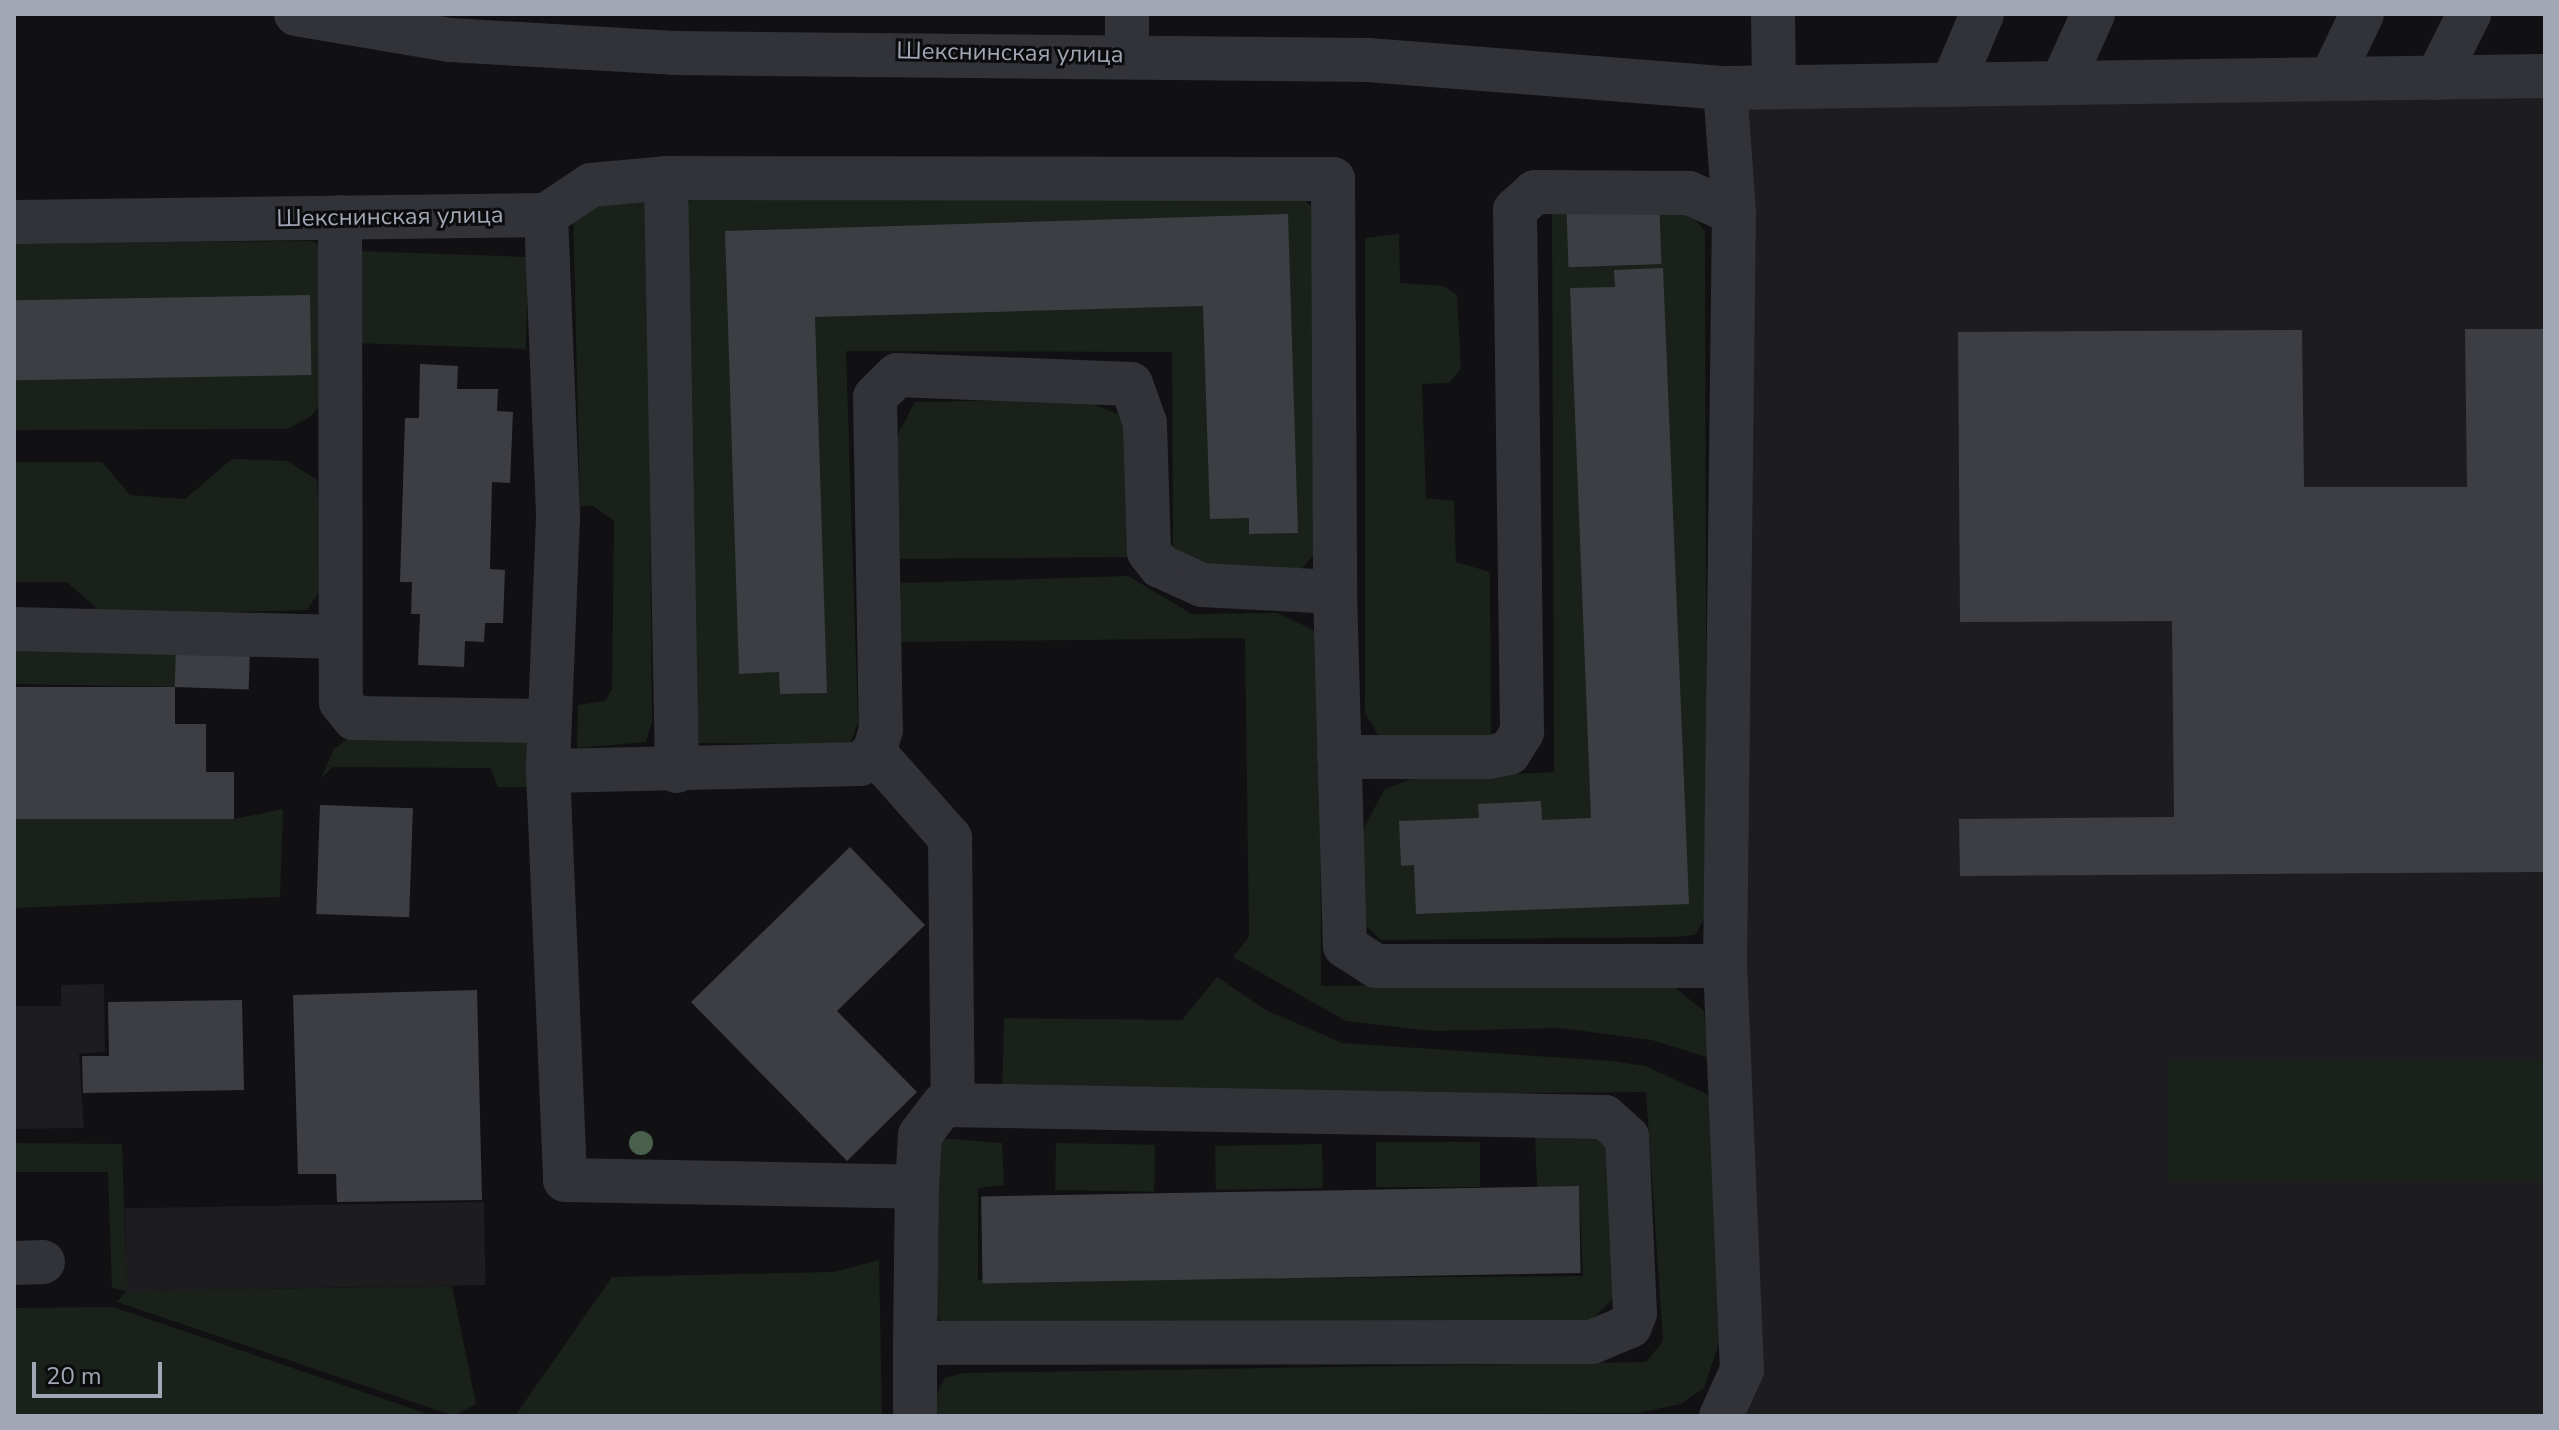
<!DOCTYPE html>
<meta charset="utf-8">
<style>
body{margin:0}
#map{position:relative;width:2559px;height:1430px;overflow:hidden;background:#111113;font-family:"Nunito Sans",sans-serif}
div>[style]{position:absolute}
.built>*{inset:0;background:#1d1d20;transform-origin:0 0}
.green>*{inset:0;background:#19211a;transform-origin:0 0}
.building>*{inset:0;background:#3d3e43;transform-origin:0 0}
.minor>*{height:44px;margin:-22px;padding:0 22px;transform-origin:22px;border-radius:22px;background:#323338}
.trees>*{width:24px;height:24px;margin:-12px;border-radius:50%;background:#49604c}
span{translate:-50% -50%;white-space:nowrap;text-align:center;line-height:1.15;-webkit-text-stroke:6px #0c0c0e;paint-order:stroke}
.street-label{font-size:24px;color:#a1a7b5}
.frame{position:absolute;inset:0;border:16px solid #a1a7b5;pointer-events:none}
.scale{position:absolute;left:32px;top:1362px;width:130px;height:36px;box-sizing:border-box;border:4px solid #a1a7b5;border-top:0;padding-left:10px;font-size:24px;line-height:28px;white-space:nowrap;color:#a1a7b5;-webkit-text-stroke:6px #0c0c0e;paint-order:stroke}
</style>
<div id="map">
<div class="built">
<i style="left:2545px;top:81px;width:1335px;height:820px;rotate:90deg"></i>
<i style="clip-path:polygon(104px 984px,105px 1052px,79px 1054px,84px 1128px,14px 1129px,14px 1006px,61px 1006px,61px 985px)"></i>
<i style="left:484px;top:1202px;width:83px;height:359px;rotate:89deg"></i>
</div>
<div class="green">
<i style="clip-path:polygon(695px 193px,1302px 197px,1312px 208px,1319px 549px,1302px 568px,1208px 568px,1173px 552px,1172px 352px,846px 351px,858px 723px,850px 744px,693px 743px,684px 209px)"></i>
<i style="clip-path:polygon(647px 195px,652px 721px,646px 742px,577px 748px,578px 705px,605px 701px,612px 689px,614px 521px,593px 506px,580px 506px,573px 211px)"></i>
<i style="clip-path:polygon(1552px 210px,1691px 215px,1705px 231px,1707px 914px,1695px 935px,1673px 937px,1381px 940px,1364px 924px,1363px 830px,1384px 790px,1411px 779px,1554px 772px)"></i>
<i style="clip-path:polygon(1399px 234px,1400px 283px,1444px 286px,1457px 295px,1461px 369px,1449px 383px,1422px 384px,1426px 498px,1454px 501px,1456px 562px,1490px 572px,1491px 742px,1382px 741px,1365px 713px,1365px 238px)"></i>
<i style="clip-path:polygon(312px 241px,328px 251px,328px 396px,310px 417px,287px 429px,14px 430px,14px 243px)"></i>
<i style="left:359px;top:251px;width:170px;height:92px;rotate:2deg"></i>
<i style="clip-path:polygon(1081px 399px,1123px 416px,1130px 440px,1127px 557px,900px 559px,896px 438px,915px 402px)"></i>
<i style="clip-path:polygon(232px 459px,287px 461px,317px 480px,323px 586px,307px 610px,105px 616px,67px 582px,14px 582px,14px 462px,102px 462px,130px 495px,185px 499px)"></i>
<i style="clip-path:polygon(1128px 576px,1192px 614px,1278px 613px,1313px 630px,1320px 647px,1321px 986px,1669px 983px,1704px 1011px,1709px 1058px,1652px 1040px,1560px 1028px,1432px 1031px,1346px 1021px,1233px 957px,1249px 937px,1245px 638px,898px 642px,901px 583px)"></i>
<i style="left:14px;top:646px;width:162px;height:38px;rotate:1deg"></i>
<i style="clip-path:polygon(516px 736px,528px 744px,530px 787px,498px 787px,490px 768px,333px 767px,321px 778px,334px 749px,350px 737px)"></i>
<i style="clip-path:polygon(283px 809px,280px 897px,14px 908px,14px 819px,234px 819px)"></i>
<i style="clip-path:polygon(1217px 977px,1266px 1010px,1342px 1043px,1612px 1061px,1645px 1066px,1711px 1096px,1721px 1337px,1704px 1388px,1681px 1404px,1638px 1413px,926px 1416px,945px 1378px,963px 1373px,1646px 1362px,1663px 1341px,1646px 1092px,1002px 1097px,1004px 1018px,1182px 1020px)"></i>
<i style="left:2168px;top:1061px;width:377px;height:121px"></i>
<i style="clip-path:polygon(1535px 1132px,1601px 1137px,1614px 1157px,1620px 1291px,1591px 1321px,944px 1324px,931px 1311px,927px 1137px,1002px 1143px,1004px 1185px,978px 1188px,978px 1280px,1583px 1276px,1579px 1187px,1537px 1187px)"></i>
<i style="left:1376px;top:1142px;width:104px;height:45px"></i>
<i style="clip-path:polygon(14px 1143px,122px 1144px,127px 1291px,452px 1286px,476px 1404px,454px 1416px,117px 1302px,126px 1291px,112px 1288px,108px 1172px,14px 1172px)"></i>
<i style="left:1056px;top:1143px;width:99px;height:47px;rotate:1deg"></i>
<i style="left:1322px;top:1144px;width:44px;height:107px;rotate:89deg"></i>
<i style="clip-path:polygon(879px 1260px,882px 1416px,515px 1416px,612px 1277px,834px 1272px)"></i>
<i style="clip-path:polygon(113px 1307px,434px 1416px,14px 1416px,14px 1308px)"></i>
</div>
<div class="building">
<i style="left:1659px;top:195px;width:69px;height:93px;rotate:88deg"></i>
<i style="clip-path:polygon(1288px 214px,1298px 533px,1249px 534px,1249px 518px,1210px 519px,1203px 306px,815px 317px,827px 693px,780px 694px,779px 672px,739px 674px,725px 231px)"></i>
<i style="clip-path:polygon(1663px 268px,1689px 904px,1416px 914px,1414px 865px,1401px 866px,1399px 821px,1479px 818px,1478px 804px,1541px 801px,1542px 820px,1591px 818px,1570px 288px,1615px 287px,1614px 270px)"></i>
<i style="left:310px;top:295px;width:80px;height:296px;rotate:89deg"></i>
<i style="clip-path:polygon(2465px 329px,2545px 329px,2545px 872px,1960px 876px,1959px 819px,2174px 817px,2172px 621px,1960px 622px,1958px 332px,2302px 330px,2304px 487px,2467px 487px)"></i>
<i style="clip-path:polygon(420px 364px,458px 366px,457px 389px,498px 389px,497px 411px,513px 412px,510px 483px,492px 482px,490px 569px,505px 570px,503px 623px,485px 623px,484px 642px,465px 641px,464px 667px,418px 665px,420px 614px,411px 614px,412px 582px,400px 582px,405px 418px,419px 418px)"></i>
<i style="left:176px;top:648px;width:74px;height:39px;rotate:2deg"></i>
<i style="clip-path:polygon(14px 687px,175px 687px,175px 724px,206px 724px,206px 772px,234px 772px,234px 819px,14px 819px)"></i>
<i style="left:320px;top:805px;width:93px;height:109px;rotate:2deg"></i>
<i style="clip-path:polygon(850px 847px,925px 925px,837px 1011px,917px 1092px,847px 1161px,691px 1002px)"></i>
<i style="clip-path:polygon(477px 990px,482px 1200px,337px 1202px,336px 1174px,298px 1174px,293px 995px)"></i>
<i style="clip-path:polygon(242px 1000px,244px 1090px,83px 1093px,82px 1056px,109px 1056px,108px 1002px)"></i>
<i style="left:1579px;top:1186px;width:87px;height:598px;rotate:89deg"></i>
</div>
<div class="minor">
<i style="left:296px;top:14px;width:156px;rotate:9.6deg"></i>
<i style="left:450px;top:40px;width:224px;rotate:3.3deg"></i>
<i style="left:674px;top:53px;width:694px;rotate:0.58deg"></i>
<i style="left:1368px;top:60px;width:358px;rotate:4.5deg"></i>
<i style="left:1725px;top:88px;width:820px;rotate:-0.84deg"></i>
<i style="left:1127px;top:14px;width:40px;rotate:90deg"></i>
<i style="left:1773px;top:14px;width:73px;rotate:89.2deg"></i>
<i style="left:2437px;top:78px;width:72px;rotate:-63.4deg"></i>
<i style="left:2331px;top:79px;width:72px;rotate:-64.5deg"></i>
<i style="left:2062px;top:83px;width:76px;rotate:-65.8deg"></i>
<i style="left:1952px;top:85px;width:77px;rotate:-67.1deg"></i>
<i style="left:666px;top:178px;width:593px;rotate:88.94deg"></i>
<i style="left:546px;top:215px;width:303px;rotate:87.7deg"></i>
<i style="left:558px;top:518px;width:253px;rotate:92.3deg"></i>
<i style="left:548px;top:771px;width:409px;rotate:87.6deg"></i>
<i style="left:565px;top:1180px;width:352px;rotate:1.1deg"></i>
<i style="left:340px;top:217px;width:485px;rotate:89.9deg"></i>
<i style="left:341px;top:702px;width:21px;rotate:51deg"></i>
<i style="left:354px;top:718px;width:194px;rotate:0.9deg"></i>
<i style="left:14px;top:222px;width:532px;rotate:-0.75deg"></i>
<i style="left:546px;top:215px;width:54px;rotate:-33.7deg"></i>
<i style="left:591px;top:185px;width:75px;rotate:-5.3deg"></i>
<i style="left:666px;top:178px;width:667px;rotate:0.09deg"></i>
<i style="left:1333px;top:179px;width:413px;rotate:89.7deg"></i>
<i style="left:1335px;top:592px;width:133px;rotate:-177deg"></i>
<i style="left:1202px;top:585px;width:46px;rotate:-155.7deg"></i>
<i style="left:1160px;top:566px;width:18px;rotate:-128deg"></i>
<i style="left:1149px;top:552px;width:129px;rotate:-91.8deg"></i>
<i style="left:1145px;top:423px;width:41px;rotate:-109.7deg"></i>
<i style="left:1131px;top:384px;width:234px;rotate:-177.8deg"></i>
<i style="left:897px;top:375px;width:31px;rotate:135deg"></i>
<i style="left:875px;top:397px;width:333px;rotate:89deg"></i>
<i style="left:881px;top:730px;width:23px;rotate:108deg"></i>
<i style="left:874px;top:752px;width:18px;rotate:139deg"></i>
<i style="left:860px;top:764px;width:312px;rotate:178.7deg"></i>
<i style="left:1335px;top:592px;width:354px;rotate:88.4deg"></i>
<i style="left:1345px;top:946px;width:37px;rotate:33deg"></i>
<i style="left:1376px;top:966px;width:349px"></i>
<i style="left:14px;top:629px;width:326px;rotate:1.4deg"></i>
<i style="left:874px;top:752px;width:115px;rotate:48.5deg"></i>
<i style="left:950px;top:838px;width:267px;rotate:89.4deg"></i>
<i style="left:1339px;top:757px;width:150px"></i>
<i style="left:1489px;top:757px;width:20px;rotate:-11deg"></i>
<i style="left:1509px;top:753px;width:25px;rotate:-58deg"></i>
<i style="left:1522px;top:732px;width:522px;rotate:-90.77deg"></i>
<i style="left:1515px;top:210px;width:27px;rotate:-42deg"></i>
<i style="left:1535px;top:192px;width:154px;rotate:0.4deg"></i>
<i style="left:1689px;top:193px;width:49px;rotate:24deg"></i>
<i style="left:14px;top:1263px;width:29px;rotate:-2deg"></i>
<i style="left:915px;top:1416px;width:73px;rotate:-90deg"></i>
<i style="left:915px;top:1343px;width:156px;rotate:-89.3deg"></i>
<i style="left:917px;top:1187px;width:52px;rotate:-86.7deg"></i>
<i style="left:920px;top:1135px;width:38px;rotate:-53deg"></i>
<i style="left:943px;top:1105px;width:662px;rotate:1.04deg"></i>
<i style="left:1605px;top:1117px;width:30px;rotate:42deg"></i>
<i style="left:1627px;top:1137px;width:176px;rotate:87.4deg"></i>
<i style="left:1635px;top:1313px;width:14px;rotate:111deg"></i>
<i style="left:1630px;top:1326px;width:41px;rotate:157.2deg"></i>
<i style="left:1592px;top:1342px;width:677px;rotate:179.92deg"></i>
<i style="left:1721px;top:1416px;width:51px;rotate:-65.5deg"></i>
<i style="left:1742px;top:1370px;width:404px;rotate:-92.4deg"></i>
<i style="left:1725px;top:966px;width:753px;rotate:-89.32deg"></i>
<i style="left:1734px;top:213px;width:125px;rotate:-94.1deg"></i>
</div>
<div class="trees">
<i style="left:641px;top:1143px"></i>
</div>
<div class="street-label">
<span style="left:1010px;top:53px;rotate:1deg">Шекснинская улица</span>
<span style="left:390px;top:217px;rotate:-1deg">Шекснинская улица</span>
</div>
<div class="frame"></div>
<div class="scale">20 m</div>
</div>
